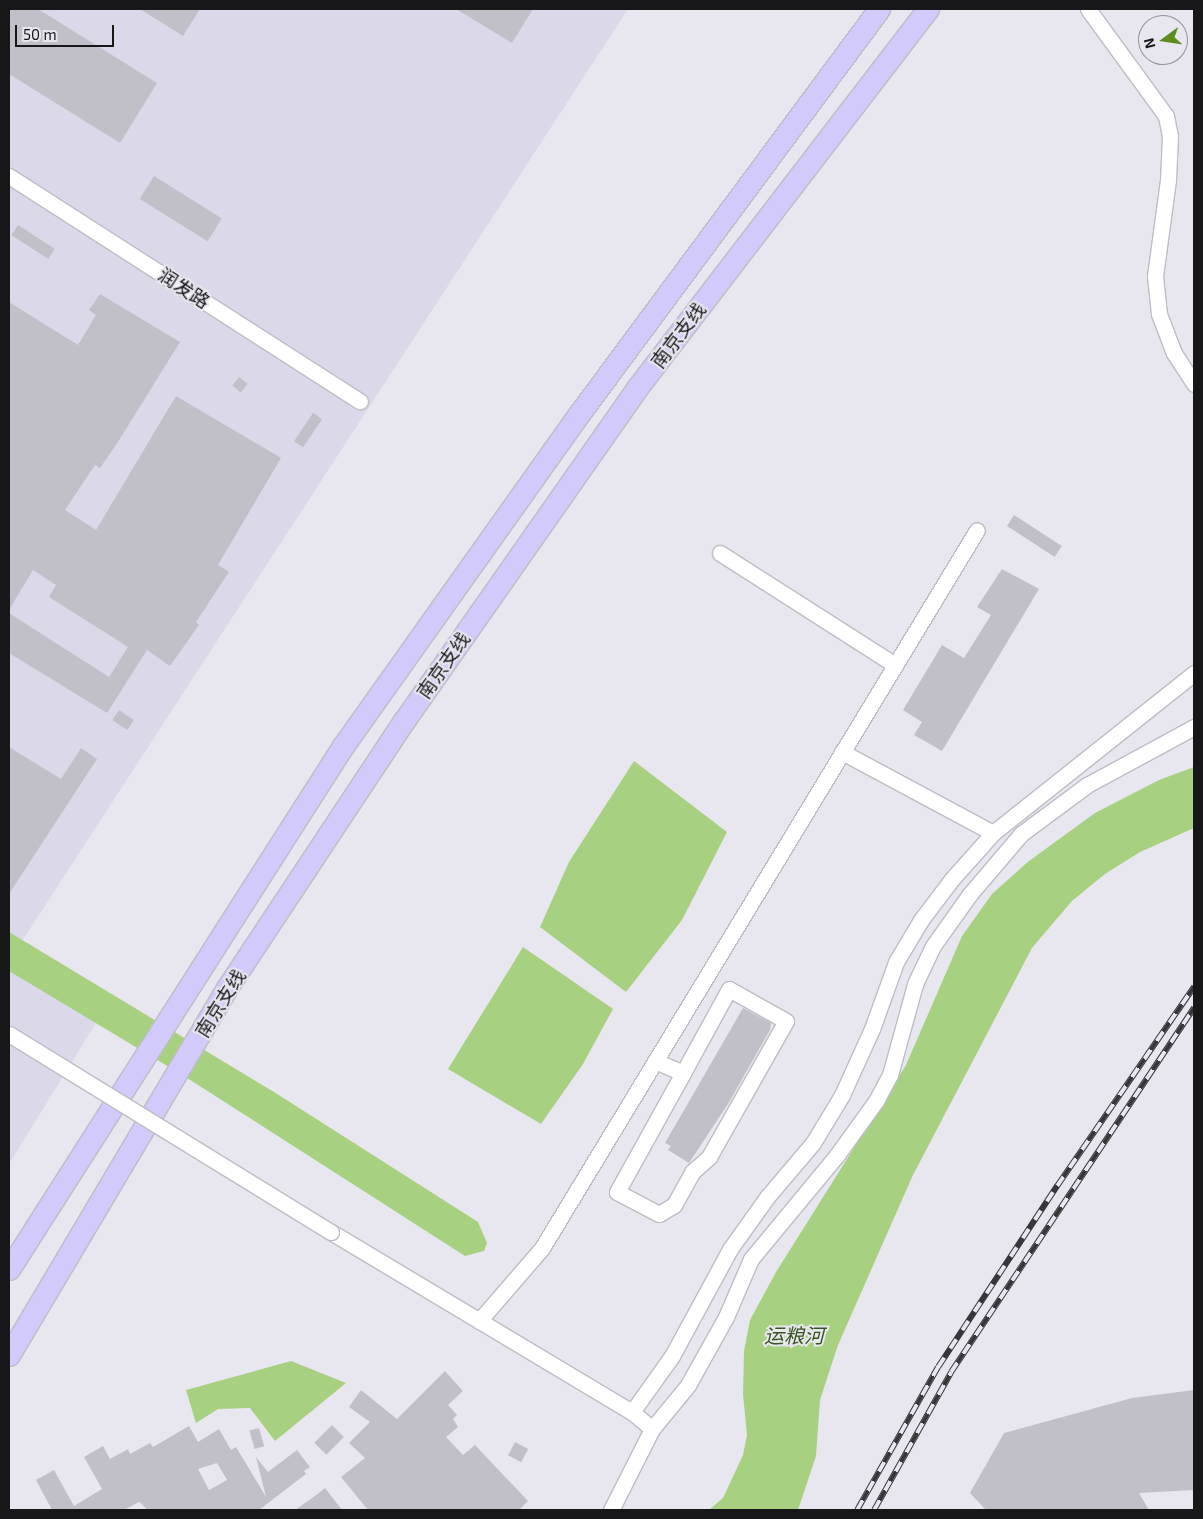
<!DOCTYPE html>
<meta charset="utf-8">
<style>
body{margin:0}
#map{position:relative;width:1203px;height:1519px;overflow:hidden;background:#e8e7ef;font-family:"Exo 2","Noto Sans SC",sans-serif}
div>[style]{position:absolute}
.built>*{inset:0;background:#dbd9e9}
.water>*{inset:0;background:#a8d081}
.building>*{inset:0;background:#c1c0c8;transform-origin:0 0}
.roads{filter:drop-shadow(1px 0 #bdbdc5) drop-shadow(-1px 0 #bdbdc5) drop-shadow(0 1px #bdbdc5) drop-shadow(0 -1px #bdbdc5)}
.minor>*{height:15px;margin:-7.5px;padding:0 7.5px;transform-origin:7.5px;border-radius:7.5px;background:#fff}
.highway>*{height:21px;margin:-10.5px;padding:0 10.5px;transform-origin:10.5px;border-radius:10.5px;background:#d1cafa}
.rail>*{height:5.5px;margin-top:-2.75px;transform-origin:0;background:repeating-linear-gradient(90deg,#e8e7ef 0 11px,#37373b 0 22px);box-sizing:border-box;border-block:1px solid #37373b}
.bridges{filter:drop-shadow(1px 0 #bdbdc5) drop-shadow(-1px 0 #bdbdc5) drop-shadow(0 1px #bdbdc5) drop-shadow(0 -1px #bdbdc5)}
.minor-bridge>*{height:15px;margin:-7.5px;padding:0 7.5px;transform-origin:7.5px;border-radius:7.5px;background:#fff}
span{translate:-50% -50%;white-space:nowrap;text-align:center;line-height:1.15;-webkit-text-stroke:4px #e8e7ef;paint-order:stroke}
.street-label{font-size:19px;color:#17171a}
.water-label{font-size:20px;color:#39531c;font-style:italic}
.frame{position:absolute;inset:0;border:10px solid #17171a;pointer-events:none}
.north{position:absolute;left:1138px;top:15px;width:50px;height:50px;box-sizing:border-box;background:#e8e7ef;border:1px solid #94949a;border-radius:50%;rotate:256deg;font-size:14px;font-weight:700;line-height:20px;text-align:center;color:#17171a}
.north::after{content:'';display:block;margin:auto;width:18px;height:22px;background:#5e8c1f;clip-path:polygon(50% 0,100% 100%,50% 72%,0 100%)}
.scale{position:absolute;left:15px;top:25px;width:99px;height:22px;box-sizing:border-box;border:2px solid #17171a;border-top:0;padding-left:6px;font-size:15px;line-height:18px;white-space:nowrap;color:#17171a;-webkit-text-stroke:4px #e8e7ef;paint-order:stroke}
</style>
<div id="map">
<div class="built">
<i style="clip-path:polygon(9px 9px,628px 9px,9px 961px)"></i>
<i style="clip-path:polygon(9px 964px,96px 1023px,9px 1164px)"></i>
</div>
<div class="water">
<i style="clip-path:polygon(634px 761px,727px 832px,682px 920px,626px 992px,540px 927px,569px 862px)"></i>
<i style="clip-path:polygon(1194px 767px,1194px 828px,1140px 852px,1105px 874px,1072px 901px,1032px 948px,913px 1175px,838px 1345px,820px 1400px,816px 1456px,798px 1510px,709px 1510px,723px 1498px,743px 1455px,747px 1435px,743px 1394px,744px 1351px,750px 1320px,776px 1272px,906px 1065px,962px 936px,992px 894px,1029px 861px,1095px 813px,1159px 780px)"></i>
<i style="clip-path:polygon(9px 932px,274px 1092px,478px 1222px,487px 1243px,484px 1251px,465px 1256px,184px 1076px,9px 971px)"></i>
<i style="clip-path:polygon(523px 947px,613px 1009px,583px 1064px,541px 1124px,448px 1069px)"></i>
<i style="clip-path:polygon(291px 1361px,346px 1383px,275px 1441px,250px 1408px,218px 1409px,196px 1423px,186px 1390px)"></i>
</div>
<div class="building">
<i style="clip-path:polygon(9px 9px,38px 9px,157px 83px,120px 143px,9px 74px)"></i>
<i style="clip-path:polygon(140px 9px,200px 9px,183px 36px)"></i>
<i style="clip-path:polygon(456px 9px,533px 9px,512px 43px)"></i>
<i style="left:154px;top:176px;width:80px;height:27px;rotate:32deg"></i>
<i style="left:18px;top:225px;width:44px;height:12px;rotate:33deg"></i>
<i style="clip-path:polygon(100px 294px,180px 342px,118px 442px,100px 468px,95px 465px,65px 510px,96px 530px,176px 396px,281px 458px,218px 565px,229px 572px,196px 622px,199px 625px,170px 666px,147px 650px,107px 713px,9px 653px,9px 613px,109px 677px,128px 647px,49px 597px,56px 585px,33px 570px,9px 610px,9px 302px,78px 345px,96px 315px,89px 310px)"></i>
<i style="left:239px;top:377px;width:11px;height:11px;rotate:38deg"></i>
<i style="left:313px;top:413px;width:11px;height:34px;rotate:34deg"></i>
<i style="left:1014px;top:515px;width:57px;height:13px;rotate:33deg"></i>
<i style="clip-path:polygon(1002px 569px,1039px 589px,942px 751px,914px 735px,922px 722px,903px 710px,942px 645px,964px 658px,991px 615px,977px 607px)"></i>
<i style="left:119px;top:710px;width:18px;height:12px;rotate:34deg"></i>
<i style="clip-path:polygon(9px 747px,61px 779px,81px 748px,97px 759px,9px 894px)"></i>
<i style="clip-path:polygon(743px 1008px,771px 1023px,770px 1030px,728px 1104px,689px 1163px,668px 1150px,671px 1146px,665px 1143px)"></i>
<i style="clip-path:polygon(445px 1371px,463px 1391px,448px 1405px,457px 1415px,453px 1419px,458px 1427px,446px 1437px,463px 1455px,475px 1445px,528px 1501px,519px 1510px,368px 1510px,341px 1477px,365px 1458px,349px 1443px,370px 1422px,349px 1407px,361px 1390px,397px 1419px)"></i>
<i style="clip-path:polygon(1194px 1390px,1194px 1490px,1139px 1493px,1149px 1510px,986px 1510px,970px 1493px,1004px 1433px,1132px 1398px)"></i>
<i style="left:332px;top:1425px;width:17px;height:25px;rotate:45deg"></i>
<i style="clip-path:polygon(evenodd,189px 1426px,198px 1442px,219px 1429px,231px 1450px,236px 1447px,266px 1497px,256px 1457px,268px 1472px,297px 1450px,310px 1467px,304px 1471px,306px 1474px,259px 1510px,148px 1510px,139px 1502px,124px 1510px,52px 1510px,36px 1480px,54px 1470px,74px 1506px,102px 1489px,84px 1457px,103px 1446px,110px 1459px,128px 1449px,130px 1454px,150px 1443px,153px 1447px,189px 1426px,217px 1463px,227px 1480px,209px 1490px,198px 1469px,217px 1463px)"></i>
<i style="left:259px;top:1428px;width:19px;height:10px;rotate:74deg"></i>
<i style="left:515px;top:1442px;width:15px;height:15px;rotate:28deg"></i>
<i style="clip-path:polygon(325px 1488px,342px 1510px,295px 1510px,315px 1496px)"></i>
</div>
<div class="roads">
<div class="minor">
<i style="left:1088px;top:9px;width:132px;rotate:53.9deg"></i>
<i style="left:1166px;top:116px;width:20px;rotate:79deg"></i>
<i style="left:1170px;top:136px;width:44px;rotate:92.6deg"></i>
<i style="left:1168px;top:180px;width:97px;rotate:97.7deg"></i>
<i style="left:1155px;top:276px;width:38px;rotate:84deg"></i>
<i style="left:1159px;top:314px;width:42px;rotate:69deg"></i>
<i style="left:1174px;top:353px;width:37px;rotate:57deg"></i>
<i style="left:9px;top:176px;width:417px;rotate:32.7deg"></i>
<i style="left:720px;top:553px;width:208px;rotate:32.6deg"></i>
<i style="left:842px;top:752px;width:171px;rotate:28.2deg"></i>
<i style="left:655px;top:1061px;width:30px;rotate:23deg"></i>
<i style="left:683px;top:1073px;width:136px;rotate:119deg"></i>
<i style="left:617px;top:1192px;width:47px;rotate:27.6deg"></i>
<i style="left:659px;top:1214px;width:17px;rotate:-31deg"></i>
<i style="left:674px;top:1205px;width:38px;rotate:-61deg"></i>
<i style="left:692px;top:1172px;width:23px;rotate:-41deg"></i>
<i style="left:709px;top:1157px;width:156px;rotate:-60.5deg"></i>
<i style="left:786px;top:1021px;width:65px;rotate:-150.7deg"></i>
<i style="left:729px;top:989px;width:96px;rotate:118.7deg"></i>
<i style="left:331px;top:1232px;width:351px;rotate:30.9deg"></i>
<i style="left:632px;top:1412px;width:26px;rotate:40deg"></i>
<i style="left:479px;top:1321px;width:96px;rotate:-49.2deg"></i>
<i style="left:542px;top:1248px;width:839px;rotate:-58.79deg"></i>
<i style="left:632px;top:1412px;width:69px;rotate:-54.5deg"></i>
<i style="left:672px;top:1356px;width:122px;rotate:-61.5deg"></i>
<i style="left:730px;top:1249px;width:65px;rotate:-54.4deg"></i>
<i style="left:768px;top:1196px;width:70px;rotate:-49.7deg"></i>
<i style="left:813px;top:1143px;width:56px;rotate:-58.9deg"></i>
<i style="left:842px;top:1095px;width:72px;rotate:-65.6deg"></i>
<i style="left:872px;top:1029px;width:71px;rotate:-70.3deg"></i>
<i style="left:896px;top:962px;width:49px;rotate:-59.2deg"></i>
<i style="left:921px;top:920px;width:51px;rotate:-52.9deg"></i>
<i style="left:952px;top:879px;width:62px;rotate:-48.3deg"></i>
<i style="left:993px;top:833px;width:257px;rotate:-38.5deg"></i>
<i style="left:611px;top:1510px;width:91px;rotate:-63.2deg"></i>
<i style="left:652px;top:1429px;width:57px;rotate:-50.7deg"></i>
<i style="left:688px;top:1385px;width:78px;rotate:-60.8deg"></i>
<i style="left:726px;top:1317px;width:63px;rotate:-66.7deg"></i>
<i style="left:751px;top:1259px;width:135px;rotate:-50.4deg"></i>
<i style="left:837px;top:1155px;width:67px;rotate:-54.2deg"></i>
<i style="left:876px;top:1101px;width:30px;rotate:-62deg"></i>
<i style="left:890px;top:1075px;width:94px;rotate:-74.6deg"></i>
<i style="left:915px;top:984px;width:42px;rotate:-64.7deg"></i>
<i style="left:933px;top:946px;width:64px;rotate:-54.6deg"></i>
<i style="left:970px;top:894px;width:79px;rotate:-49.6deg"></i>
<i style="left:1021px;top:834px;width:82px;rotate:-36.6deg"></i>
<i style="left:1087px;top:785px;width:122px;rotate:-28.5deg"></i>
</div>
<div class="highway">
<i style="left:9px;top:1269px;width:621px;rotate:-57.44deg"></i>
<i style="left:343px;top:746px;width:407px;rotate:-54.6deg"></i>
<i style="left:579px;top:414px;width:504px;rotate:-53.47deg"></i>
<i style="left:9px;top:1355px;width:427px;rotate:-59.3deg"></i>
<i style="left:227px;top:988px;width:320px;rotate:-56.5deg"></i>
<i style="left:404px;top:721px;width:406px;rotate:-55deg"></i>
<i style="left:637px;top:388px;width:478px;rotate:-52.5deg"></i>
</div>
</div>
<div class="rail">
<i style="left:857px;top:1510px;width:164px;rotate:-60.5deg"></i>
<i style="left:938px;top:1367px;width:217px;rotate:-56.7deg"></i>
<i style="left:1057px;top:1186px;width:242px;rotate:-55.5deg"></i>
<i style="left:874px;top:1510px;width:158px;rotate:-60.8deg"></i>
<i style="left:951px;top:1372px;width:438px;rotate:-56.3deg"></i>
</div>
<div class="bridges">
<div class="minor-bridge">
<i style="left:9px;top:1034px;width:378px;rotate:31.6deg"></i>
</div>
</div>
<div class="street-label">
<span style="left:184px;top:288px;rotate:33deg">润发路</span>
<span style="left:678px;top:335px;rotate:-53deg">南京支线</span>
<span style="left:443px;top:665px;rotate:-55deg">南京支线</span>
<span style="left:220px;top:1003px;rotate:-58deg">南京支线</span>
</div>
<div class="water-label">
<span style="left:794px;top:1335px">运粮河</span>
</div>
<div class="frame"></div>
<div class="north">N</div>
<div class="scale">50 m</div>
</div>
